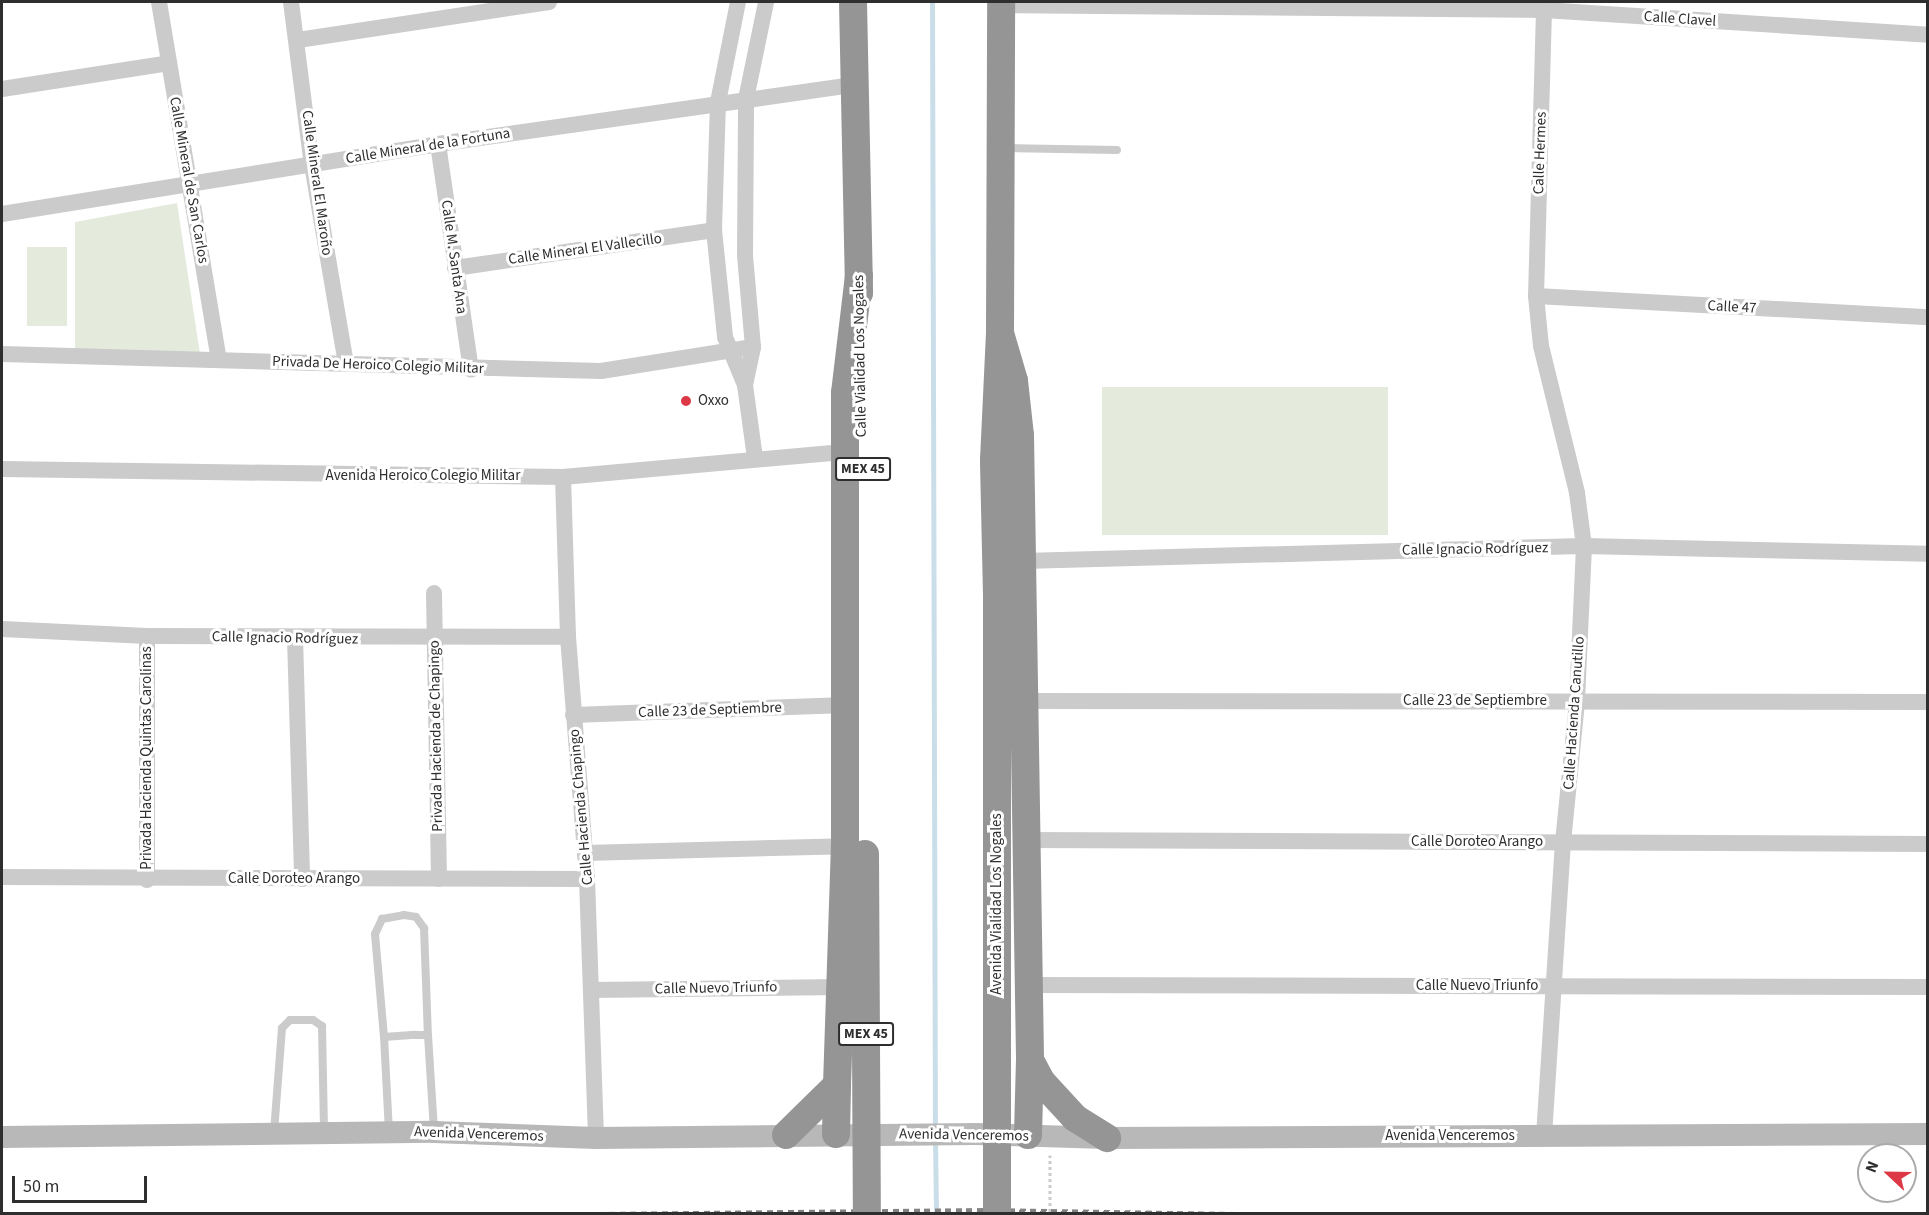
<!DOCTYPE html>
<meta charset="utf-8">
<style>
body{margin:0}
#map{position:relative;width:1929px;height:1215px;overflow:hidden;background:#fff;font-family:"Source Sans 3",sans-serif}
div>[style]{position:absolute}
.green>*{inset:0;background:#e4ebdd;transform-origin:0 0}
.stream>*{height:5px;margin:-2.5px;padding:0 2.5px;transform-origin:2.5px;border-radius:2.5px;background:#cadeea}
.path>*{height:3px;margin-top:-1.5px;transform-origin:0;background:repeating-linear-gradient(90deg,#cbcbcb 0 3px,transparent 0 6px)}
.lane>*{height:8px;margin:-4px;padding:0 4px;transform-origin:4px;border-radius:4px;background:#cbcbcb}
.street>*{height:16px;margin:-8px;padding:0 8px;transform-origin:8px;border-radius:8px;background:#cbcbcb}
.secondary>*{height:22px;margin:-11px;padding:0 11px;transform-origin:11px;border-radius:11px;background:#b8b8b8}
.highway>*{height:28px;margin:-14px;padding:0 14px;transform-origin:14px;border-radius:14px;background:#959595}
.rail>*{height:4.5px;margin-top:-2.25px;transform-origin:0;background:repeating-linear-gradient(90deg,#838383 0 6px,transparent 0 10.5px)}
.highway-bridge>*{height:28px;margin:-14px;padding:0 14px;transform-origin:14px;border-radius:14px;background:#959595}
.dots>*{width:16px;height:16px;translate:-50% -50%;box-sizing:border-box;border:3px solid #fff;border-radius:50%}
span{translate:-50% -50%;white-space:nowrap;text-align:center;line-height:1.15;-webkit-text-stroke:6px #fff;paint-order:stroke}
.shield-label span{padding:2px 4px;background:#fff;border:2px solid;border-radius:4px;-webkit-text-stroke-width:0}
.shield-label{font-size:14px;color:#2e2e2e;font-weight:700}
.street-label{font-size:15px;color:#2e2e2e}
.poi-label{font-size:15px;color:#2e2e2e}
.left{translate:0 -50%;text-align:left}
.frame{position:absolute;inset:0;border:3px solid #2e2e2e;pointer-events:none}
.north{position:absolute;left:1857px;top:1143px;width:60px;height:60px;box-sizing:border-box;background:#fff;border:2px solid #ababab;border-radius:50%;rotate:292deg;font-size:16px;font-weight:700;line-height:24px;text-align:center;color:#2e2e2e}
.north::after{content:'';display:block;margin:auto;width:21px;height:27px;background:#dd3845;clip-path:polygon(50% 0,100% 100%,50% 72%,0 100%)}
.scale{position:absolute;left:12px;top:1176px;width:135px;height:27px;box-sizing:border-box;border:3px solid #2e2e2e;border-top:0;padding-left:8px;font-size:18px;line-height:21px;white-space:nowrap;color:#2e2e2e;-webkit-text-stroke:4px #fff;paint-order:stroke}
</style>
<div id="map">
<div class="green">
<i style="clip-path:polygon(177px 203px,200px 354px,75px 349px,75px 222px)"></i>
<i style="left:27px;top:247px;width:40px;height:79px"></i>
<i style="left:1388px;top:387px;width:148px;height:286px;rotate:90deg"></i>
</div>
<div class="stream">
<i style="left:932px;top:2px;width:1126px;rotate:89.85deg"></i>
<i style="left:935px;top:1140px;width:74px;rotate:89.2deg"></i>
</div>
<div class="path">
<i style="left:1050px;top:1155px;width:59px;rotate:90deg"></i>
</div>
<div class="lane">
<i style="left:1004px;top:148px;width:113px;rotate:1deg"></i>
<i style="left:384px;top:1037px;width:103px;rotate:-95deg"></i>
<i style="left:375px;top:934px;width:17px;rotate:-65deg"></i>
<i style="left:382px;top:919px;width:22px;rotate:-10deg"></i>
<i style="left:404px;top:915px;width:12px;rotate:9deg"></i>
<i style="left:416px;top:917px;width:14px;rotate:54deg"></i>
<i style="left:424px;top:928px;width:107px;rotate:87.9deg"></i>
<i style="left:274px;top:1132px;width:104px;rotate:-85.6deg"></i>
<i style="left:282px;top:1028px;width:11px;rotate:-45deg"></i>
<i style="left:290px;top:1020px;width:23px"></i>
<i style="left:313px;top:1020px;width:11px;rotate:34deg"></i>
<i style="left:322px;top:1026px;width:106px;rotate:88.9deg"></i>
<i style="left:389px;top:1132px;width:95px;rotate:-93deg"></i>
<i style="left:384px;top:1037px;width:31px;rotate:-4deg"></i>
<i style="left:415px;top:1035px;width:13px"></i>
<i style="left:428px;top:1035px;width:96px;rotate:86.4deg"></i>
</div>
<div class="street">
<i style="left:159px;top:2px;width:362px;rotate:80.5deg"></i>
<i style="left:291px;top:2px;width:164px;rotate:82.7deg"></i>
<i style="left:312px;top:165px;width:202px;rotate:80.3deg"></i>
<i style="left:738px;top:2px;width:102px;rotate:101.3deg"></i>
<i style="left:718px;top:102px;width:128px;rotate:91.8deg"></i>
<i style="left:714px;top:230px;width:108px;rotate:84.1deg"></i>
<i style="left:725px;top:337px;width:52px;rotate:67.4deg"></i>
<i style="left:1001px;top:5px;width:543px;rotate:0.53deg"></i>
<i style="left:1544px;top:10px;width:385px;rotate:3.7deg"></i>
<i style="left:1544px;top:10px;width:286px;rotate:91.6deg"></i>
<i style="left:1536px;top:296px;width:50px;rotate:84.3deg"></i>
<i style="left:1541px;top:346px;width:151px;rotate:76.2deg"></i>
<i style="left:1577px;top:493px;width:53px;rotate:82.5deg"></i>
<i style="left:1584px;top:546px;width:156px;rotate:92.6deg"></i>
<i style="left:1577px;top:702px;width:141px;rotate:95.7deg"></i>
<i style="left:1563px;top:842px;width:294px;rotate:93.7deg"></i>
<i style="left:298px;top:40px;width:254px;rotate:-8.6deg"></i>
<i style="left:2px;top:89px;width:169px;rotate:-8.8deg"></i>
<i style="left:438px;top:144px;width:228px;rotate:81.7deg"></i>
<i style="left:2px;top:214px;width:442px;rotate:-9.1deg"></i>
<i style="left:438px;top:144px;width:421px;rotate:-8.1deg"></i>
<i style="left:455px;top:268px;width:262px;rotate:-8.3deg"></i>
<i style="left:1536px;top:296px;width:393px;rotate:3.1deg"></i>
<i style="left:2px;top:354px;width:599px;rotate:1.63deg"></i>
<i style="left:601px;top:371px;width:154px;rotate:-9deg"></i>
<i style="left:755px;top:458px;width:74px;rotate:-97.8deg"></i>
<i style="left:745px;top:385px;width:39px;rotate:-78deg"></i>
<i style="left:753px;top:347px;width:92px;rotate:-95deg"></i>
<i style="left:745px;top:255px;width:156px;rotate:-89.6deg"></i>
<i style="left:746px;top:99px;width:99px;rotate:-78.3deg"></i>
<i style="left:2px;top:469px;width:561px;rotate:0.82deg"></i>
<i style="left:563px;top:477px;width:281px;rotate:-5.1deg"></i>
<i style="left:563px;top:477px;width:160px;rotate:88.2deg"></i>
<i style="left:568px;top:637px;width:243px;rotate:85.5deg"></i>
<i style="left:587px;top:879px;width:259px;rotate:88deg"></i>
<i style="left:1023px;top:561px;width:561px;rotate:-1.53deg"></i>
<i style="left:1584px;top:546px;width:344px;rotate:1.3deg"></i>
<i style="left:434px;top:593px;width:286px;rotate:89deg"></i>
<i style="left:2px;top:629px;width:145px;rotate:2.8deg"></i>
<i style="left:147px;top:636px;width:421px;rotate:0.1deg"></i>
<i style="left:147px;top:636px;width:244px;rotate:90deg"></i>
<i style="left:295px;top:638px;width:241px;rotate:88.3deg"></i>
<i style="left:1022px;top:701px;width:906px;rotate:0.06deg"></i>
<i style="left:573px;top:715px;width:273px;rotate:-2.1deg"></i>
<i style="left:1026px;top:840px;width:902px;rotate:0.25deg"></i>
<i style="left:585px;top:853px;width:260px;rotate:-1.5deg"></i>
<i style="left:2px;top:877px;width:585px;rotate:0.2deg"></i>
<i style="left:1027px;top:985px;width:901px;rotate:0.13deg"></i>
<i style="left:591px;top:990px;width:249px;rotate:-0.7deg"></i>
</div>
<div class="secondary">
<i style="left:2px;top:1137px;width:432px;rotate:-0.7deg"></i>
<i style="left:434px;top:1132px;width:162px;rotate:2.1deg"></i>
<i style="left:596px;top:1138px;width:380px;rotate:-0.6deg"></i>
<i style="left:976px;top:1134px;width:131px;rotate:1.7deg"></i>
<i style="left:1107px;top:1138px;width:821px;rotate:-0.28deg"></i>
</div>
<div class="highway">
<i style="left:853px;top:2px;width:291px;rotate:88.8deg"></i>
<i style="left:1000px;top:333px;width:50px;rotate:73.7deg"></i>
<i style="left:1014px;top:381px;width:54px;rotate:83.7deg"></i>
<i style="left:1020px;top:435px;width:625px;rotate:89.08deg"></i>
<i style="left:1030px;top:1060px;width:24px;rotate:62deg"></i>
<i style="left:1041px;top:1081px;width:50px;rotate:47.4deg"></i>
<i style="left:1075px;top:1118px;width:38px;rotate:32deg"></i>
<i style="left:997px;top:595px;width:135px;rotate:-91.3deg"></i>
<i style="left:994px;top:460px;width:127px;rotate:-87.3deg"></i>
<i style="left:1000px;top:333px;width:331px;rotate:-89.8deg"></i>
<i style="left:836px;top:1134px;width:49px;rotate:-88.8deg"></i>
<i style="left:786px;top:1135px;width:71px;rotate:-44.4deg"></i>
<i style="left:837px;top:1085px;width:239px;rotate:-88.1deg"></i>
<i style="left:845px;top:846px;width:453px;rotate:-90deg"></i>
<i style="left:845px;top:393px;width:118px;rotate:-83.2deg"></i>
<i style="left:1028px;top:1135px;width:75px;rotate:-88.5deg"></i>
</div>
<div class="rail">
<i style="left:599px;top:1214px;width:389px;rotate:-0.6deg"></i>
<i style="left:988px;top:1210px;width:248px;rotate:0.9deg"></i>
</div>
<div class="highway-bridge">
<i style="left:865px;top:854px;width:360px;rotate:89.7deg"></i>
<i style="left:997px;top:1214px;width:619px;rotate:-90deg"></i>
</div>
<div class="dots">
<i style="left:686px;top:401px;background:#dd3845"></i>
</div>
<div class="shield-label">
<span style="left:863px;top:469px">MEX 45</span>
<span style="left:866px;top:1034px">MEX 45</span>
</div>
<div class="street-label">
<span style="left:1680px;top:19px;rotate:4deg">Calle Clavel</span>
<span style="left:428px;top:146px;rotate:-9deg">Calle Mineral de la Fortuna</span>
<span style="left:1540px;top:153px;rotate:-88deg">Calle Hermes</span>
<span style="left:189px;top:180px;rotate:80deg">Calle Mineral de San Carlos</span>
<span style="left:317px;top:183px;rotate:82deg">Calle Mineral El Maroño</span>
<span style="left:585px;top:249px;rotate:-8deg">Calle Mineral El Vallecillo</span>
<span style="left:454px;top:257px;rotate:82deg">Calle M. Santa Ana</span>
<span style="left:1732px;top:307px;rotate:3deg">Calle 47</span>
<span style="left:860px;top:356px;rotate:-91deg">Calle Vialidad Los Nogales</span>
<span style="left:378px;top:365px;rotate:2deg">Privada De Heroico Colegio Militar</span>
<span style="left:423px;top:476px">Avenida Heroico Colegio Militar</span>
<span style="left:1475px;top:549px;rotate:-1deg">Calle Ignacio Rodríguez</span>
<span style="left:285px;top:638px;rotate:1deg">Calle Ignacio Rodríguez</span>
<span style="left:1475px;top:701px">Calle 23 de Septiembre</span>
<span style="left:710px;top:710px;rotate:-2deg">Calle 23 de Septiembre</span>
<span style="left:1574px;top:713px;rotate:-86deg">Calle Hacienda Canutillo</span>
<span style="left:436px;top:736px;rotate:-91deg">Privada Hacienda de Chapingo</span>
<span style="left:147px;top:758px;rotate:-90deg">Privada Hacienda Quintas Carolinas</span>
<span style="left:581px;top:807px;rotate:-95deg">Calle Hacienda Chapingo</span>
<span style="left:1477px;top:842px">Calle Doroteo Arango</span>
<span style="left:294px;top:879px">Calle Doroteo Arango</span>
<span style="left:997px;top:904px;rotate:-90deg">Avenida Vialidad Los Nogales</span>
<span style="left:1477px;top:986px">Calle Nuevo Triunfo</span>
<span style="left:716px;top:988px;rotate:-1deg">Calle Nuevo Triunfo</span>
<span style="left:479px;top:1134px;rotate:2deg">Avenida Venceremos</span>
<span style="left:964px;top:1135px;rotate:1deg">Avenida Venceremos</span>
<span style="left:1450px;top:1136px">Avenida Venceremos</span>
</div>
<div class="poi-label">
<span class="left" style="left:698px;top:401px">Oxxo</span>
</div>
<div class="frame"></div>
<div class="north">N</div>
<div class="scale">50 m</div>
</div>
